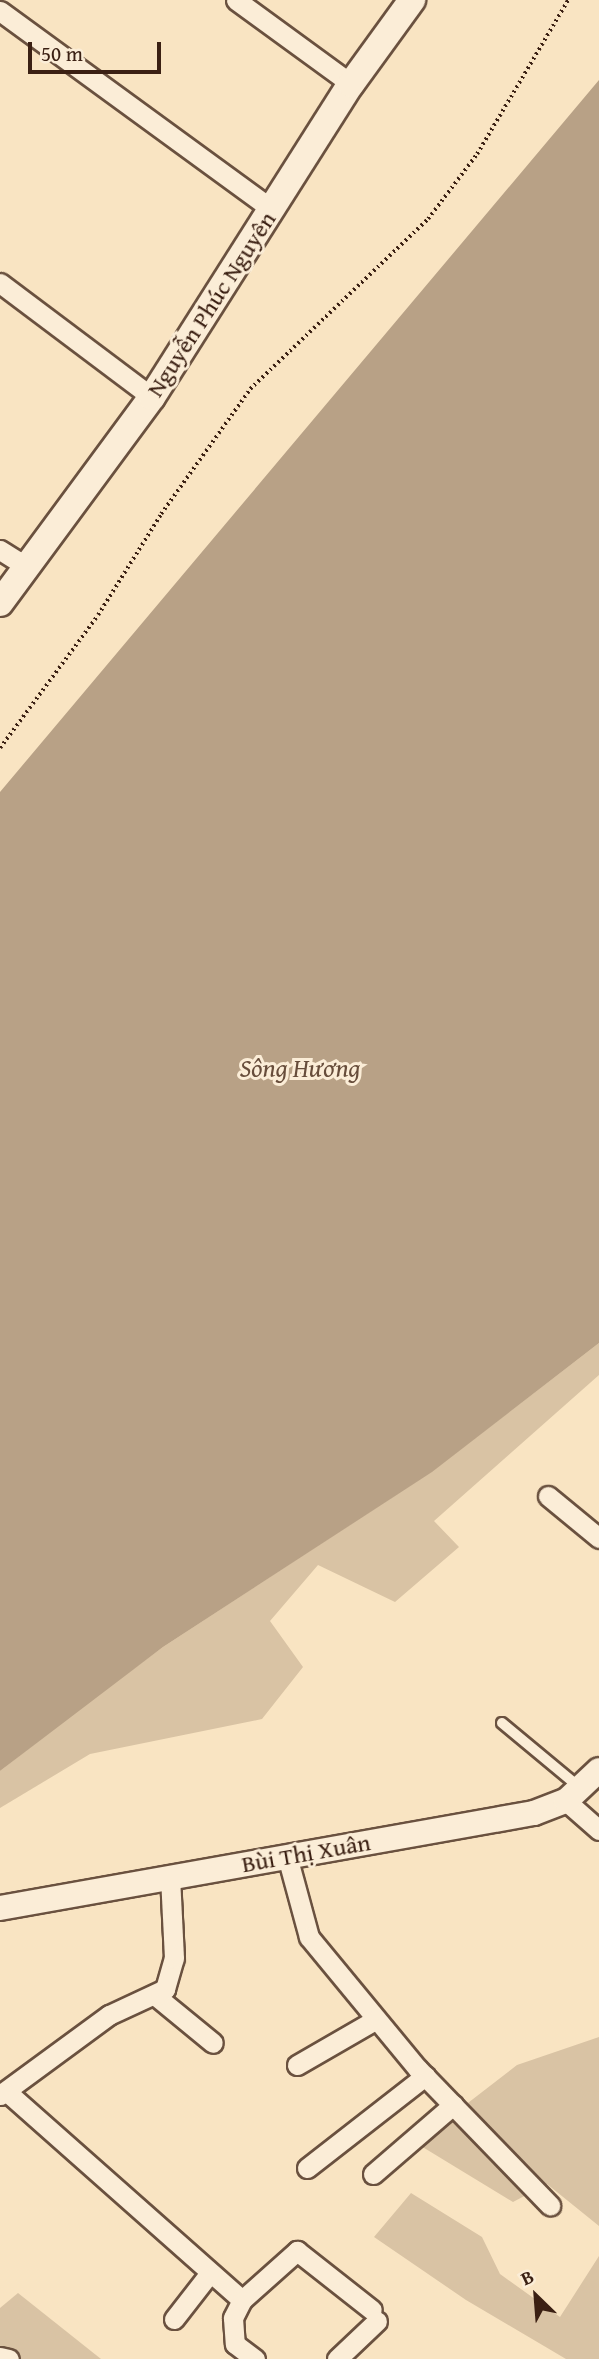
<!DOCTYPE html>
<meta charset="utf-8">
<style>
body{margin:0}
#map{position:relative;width:599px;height:2359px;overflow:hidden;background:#f9e4c2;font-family:"Gentium Book Plus",serif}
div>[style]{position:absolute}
.green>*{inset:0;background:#d9c3a4}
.water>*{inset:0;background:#b8a186}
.path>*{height:3.5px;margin-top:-1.75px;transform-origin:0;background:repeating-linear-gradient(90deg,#3b2013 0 2px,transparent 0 5.5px)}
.roads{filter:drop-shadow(2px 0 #6a513f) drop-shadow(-2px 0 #6a513f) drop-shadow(0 2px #6a513f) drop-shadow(0 -2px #6a513f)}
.service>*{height:10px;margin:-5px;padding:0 5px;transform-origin:5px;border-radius:5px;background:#fbedd7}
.minor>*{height:19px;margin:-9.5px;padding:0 9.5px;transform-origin:9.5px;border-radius:9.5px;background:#fbedd7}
.tertiary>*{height:24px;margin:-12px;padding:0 12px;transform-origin:12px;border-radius:12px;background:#fbedd7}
.secondary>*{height:26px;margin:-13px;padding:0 13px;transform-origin:13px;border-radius:13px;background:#fbedd7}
span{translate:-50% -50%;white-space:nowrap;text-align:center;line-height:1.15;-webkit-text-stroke:6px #fbedd7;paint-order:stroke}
.street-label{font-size:24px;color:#3b2013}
.water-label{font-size:26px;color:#674d3b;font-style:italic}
.north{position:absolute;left:501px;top:2261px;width:70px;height:70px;-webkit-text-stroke:5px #fbedd7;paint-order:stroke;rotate:335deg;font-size:19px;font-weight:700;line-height:28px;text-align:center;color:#3b2013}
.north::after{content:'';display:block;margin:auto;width:24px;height:32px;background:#3b2013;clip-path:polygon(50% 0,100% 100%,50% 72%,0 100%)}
.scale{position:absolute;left:28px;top:42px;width:133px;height:32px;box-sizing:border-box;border:4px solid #3b2013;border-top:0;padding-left:9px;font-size:21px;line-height:24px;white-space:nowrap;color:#3b2013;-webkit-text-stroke:5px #fbedd7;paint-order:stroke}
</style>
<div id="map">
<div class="green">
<i style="clip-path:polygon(599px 1343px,599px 1375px,434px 1521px,459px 1547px,395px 1602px,318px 1565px,270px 1621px,303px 1667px,262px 1719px,90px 1754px,0 1808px,0 1771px,86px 1704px,163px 1647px,431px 1472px)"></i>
<i style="clip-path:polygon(599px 2037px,599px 2226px,547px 2184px,513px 2202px,416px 2143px,517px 2065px)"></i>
<i style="clip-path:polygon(411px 2193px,482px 2237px,500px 2274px,560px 2317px,599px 2256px,599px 2359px,566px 2359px,466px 2300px,374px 2237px)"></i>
<i style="clip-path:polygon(18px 2293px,101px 2359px,0 2359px,0 2308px)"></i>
</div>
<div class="water">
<i style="clip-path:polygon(599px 80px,599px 1343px,432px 1472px,163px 1647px,0 1771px,0 792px)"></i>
</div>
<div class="path">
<i style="left:0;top:748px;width:165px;rotate:-53.6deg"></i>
<i style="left:98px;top:615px;width:119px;rotate:-58deg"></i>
<i style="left:161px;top:514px;width:153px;rotate:-54.5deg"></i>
<i style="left:250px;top:389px;width:246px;rotate:-43.7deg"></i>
<i style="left:428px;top:219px;width:81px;rotate:-53deg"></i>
<i style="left:477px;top:154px;width:179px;rotate:-59.4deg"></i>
</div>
<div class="roads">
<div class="service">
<i style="left:502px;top:1723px;width:99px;rotate:39.7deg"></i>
</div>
<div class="minor">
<i style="left:236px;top:0;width:142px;rotate:36.1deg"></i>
<i style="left:0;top:11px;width:336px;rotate:36.1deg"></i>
<i style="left:0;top:283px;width:190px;rotate:36.9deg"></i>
<i style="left:0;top:550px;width:32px;rotate:32deg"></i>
<i style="left:548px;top:1496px;width:66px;rotate:39.5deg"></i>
<i style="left:566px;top:1801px;width:44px;rotate:41.3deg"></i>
<i style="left:287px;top:1856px;width:84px;rotate:74.8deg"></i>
<i style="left:309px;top:1937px;width:171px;rotate:50.5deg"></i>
<i style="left:418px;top:2069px;width:190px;rotate:45.9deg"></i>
<i style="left:157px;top:1997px;width:72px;rotate:39.4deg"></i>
<i style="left:297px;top:2065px;width:90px;rotate:-30deg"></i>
<i style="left:7px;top:2092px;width:314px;rotate:41.5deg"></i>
<i style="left:242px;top:2300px;width:20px;rotate:117deg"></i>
<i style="left:233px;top:2318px;width:26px;rotate:86deg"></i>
<i style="left:235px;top:2344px;width:25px;rotate:37deg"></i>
<i style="left:0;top:2095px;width:135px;rotate:-36.3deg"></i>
<i style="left:109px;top:2015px;width:62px;rotate:-24.9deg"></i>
<i style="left:165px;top:1989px;width:32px;rotate:-74deg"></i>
<i style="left:174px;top:1958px;width:81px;rotate:-92.8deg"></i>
<i style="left:307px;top:2168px;width:150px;rotate:-37.9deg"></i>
<i style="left:373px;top:2174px;width:106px;rotate:-40.8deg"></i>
<i style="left:242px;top:2300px;width:74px;rotate:-41.7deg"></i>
<i style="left:297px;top:2251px;width:95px;rotate:38.2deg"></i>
<i style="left:174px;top:2319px;width:57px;rotate:-52.1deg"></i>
<i style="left:0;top:2357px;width:9px;rotate:13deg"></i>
<i style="left:337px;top:2359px;width:55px;rotate:-43.5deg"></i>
</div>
<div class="tertiary">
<i style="left:0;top:1908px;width:542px;rotate:-10.09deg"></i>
<i style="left:534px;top:1813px;width:34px;rotate:-21deg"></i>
<i style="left:566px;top:1801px;width:45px;rotate:-43.2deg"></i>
</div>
<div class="secondary">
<i style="left:0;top:603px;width:256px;rotate:-53.6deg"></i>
<i style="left:152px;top:397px;width:371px;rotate:-57.6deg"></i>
<i style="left:351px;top:84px;width:104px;rotate:-54deg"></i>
</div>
</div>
<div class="street-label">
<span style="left:211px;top:304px;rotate:-57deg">Nguyễn Phúc Nguyên</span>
<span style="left:306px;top:1853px;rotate:-10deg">Bùi Thị Xuân</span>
</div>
<div class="water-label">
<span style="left:300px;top:1068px">Sông Hương</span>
</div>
<div class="north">B</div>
<div class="scale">50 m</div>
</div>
